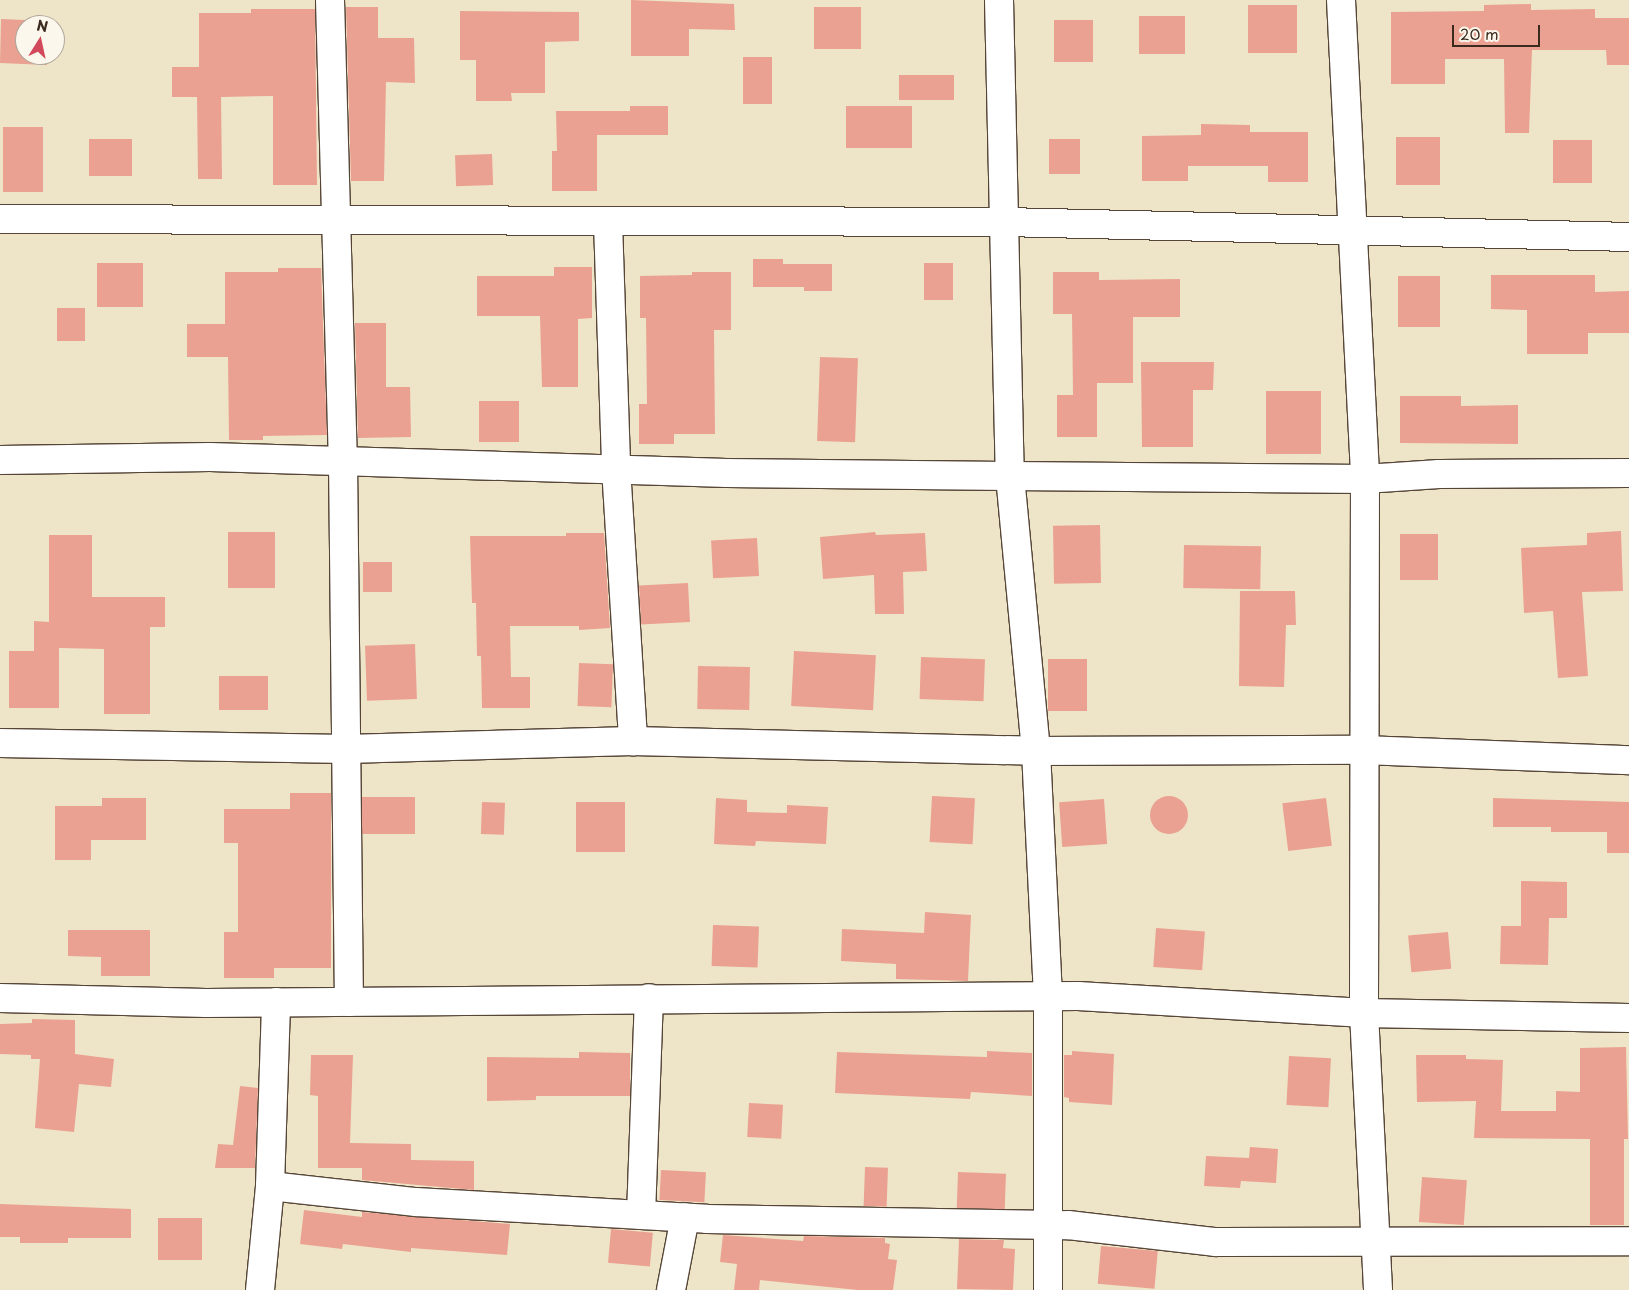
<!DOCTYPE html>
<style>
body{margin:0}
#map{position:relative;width:1629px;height:1290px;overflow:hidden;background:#eee5c8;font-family:"Playpen Sans",sans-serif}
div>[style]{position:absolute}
.building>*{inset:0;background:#eba191;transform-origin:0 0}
.round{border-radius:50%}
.roads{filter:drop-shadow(1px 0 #564638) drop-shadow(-1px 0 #564638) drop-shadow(0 1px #564638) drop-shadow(0 -1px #564638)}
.minor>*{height:28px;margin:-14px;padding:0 14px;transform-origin:14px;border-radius:14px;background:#fff}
span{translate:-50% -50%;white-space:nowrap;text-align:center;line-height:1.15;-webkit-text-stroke:4px #fbf7ec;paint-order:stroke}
.north{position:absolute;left:15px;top:15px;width:50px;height:50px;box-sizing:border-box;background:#fbf7ec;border:1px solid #aea59a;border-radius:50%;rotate:10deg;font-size:14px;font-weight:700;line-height:20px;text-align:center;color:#3b2a1e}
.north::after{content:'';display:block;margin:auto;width:18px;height:22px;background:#d1495b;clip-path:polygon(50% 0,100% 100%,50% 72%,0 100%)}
.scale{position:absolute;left:1452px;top:25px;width:88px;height:22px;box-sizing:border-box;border:2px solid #3b2a1e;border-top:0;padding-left:6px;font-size:15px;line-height:18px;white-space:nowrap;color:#3b2a1e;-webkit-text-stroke:4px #fbf7ec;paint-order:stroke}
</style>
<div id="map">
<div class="building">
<i style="clip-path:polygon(631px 0,734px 4px,735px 30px,689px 29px,689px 56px,631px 56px)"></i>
<i style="clip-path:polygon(1531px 4px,1531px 10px,1595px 9px,1595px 18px,1629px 18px,1629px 65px,1607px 65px,1606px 50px,1532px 50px,1529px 133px,1505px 133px,1504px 59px,1445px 59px,1445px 84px,1391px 84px,1391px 12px,1484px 11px,1484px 5px)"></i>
<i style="left:1297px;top:5px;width:48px;height:49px;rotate:90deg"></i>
<i style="clip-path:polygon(346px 7px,378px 7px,378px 38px,414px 38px,415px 83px,386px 82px,384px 181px,351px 181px)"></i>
<i style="left:814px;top:7px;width:47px;height:42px"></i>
<i style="clip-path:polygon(251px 9px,315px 9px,317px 185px,273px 185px,273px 96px,221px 97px,222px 179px,198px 179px,197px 97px,172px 97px,172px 67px,199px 67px,199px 13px,251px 13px)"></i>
<i style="clip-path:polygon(460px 11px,579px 12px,579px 41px,545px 42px,545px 93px,511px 93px,512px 101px,476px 101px,476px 60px,460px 60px)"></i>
<i style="left:1139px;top:16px;width:46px;height:38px"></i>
<i style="clip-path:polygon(1px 19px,49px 21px,49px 25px,25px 25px,25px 55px,47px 55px,47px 65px,0 63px)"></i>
<i style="left:1054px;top:20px;width:39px;height:42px"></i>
<i style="left:743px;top:57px;width:29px;height:47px"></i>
<i style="left:899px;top:75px;width:55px;height:25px"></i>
<i style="clip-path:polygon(630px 106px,668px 106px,668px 135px,597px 135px,597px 191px,552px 191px,552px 151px,557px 151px,556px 111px,630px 111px)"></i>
<i style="left:846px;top:106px;width:66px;height:42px"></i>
<i style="clip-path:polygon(1201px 124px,1250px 125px,1250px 132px,1308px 132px,1308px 182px,1268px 182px,1268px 166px,1188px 166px,1188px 181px,1142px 181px,1142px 136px,1201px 135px)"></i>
<i style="left:43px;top:127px;width:65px;height:40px;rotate:90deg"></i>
<i style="left:1396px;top:137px;width:44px;height:48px"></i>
<i style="left:89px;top:139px;width:43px;height:37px"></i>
<i style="left:1049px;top:139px;width:31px;height:35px"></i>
<i style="left:1553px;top:140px;width:39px;height:43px"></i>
<i style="left:492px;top:154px;width:31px;height:37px;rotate:88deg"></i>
<i style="clip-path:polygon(753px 259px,783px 259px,783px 264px,832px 264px,832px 291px,804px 291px,804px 287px,753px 287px)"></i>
<i style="left:97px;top:263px;width:46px;height:44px"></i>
<i style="left:953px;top:263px;width:37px;height:29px;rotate:90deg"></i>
<i style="clip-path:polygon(554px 267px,592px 267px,592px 318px,578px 319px,578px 387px,542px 387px,540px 316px,477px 316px,477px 276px,554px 276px)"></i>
<i style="clip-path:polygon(278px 268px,321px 268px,327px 435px,263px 436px,263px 440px,229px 440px,228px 357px,187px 357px,187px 324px,225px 324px,225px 272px,278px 272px)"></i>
<i style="clip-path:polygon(692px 272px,731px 272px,731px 330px,714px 330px,715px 434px,674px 434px,674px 444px,639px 444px,639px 404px,647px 404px,646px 318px,640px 318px,640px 276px,692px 275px)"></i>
<i style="clip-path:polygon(1053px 272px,1099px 272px,1099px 280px,1180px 279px,1180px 317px,1133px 317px,1133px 383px,1097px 383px,1097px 437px,1057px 437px,1057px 395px,1073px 395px,1072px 314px,1053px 314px)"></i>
<i style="clip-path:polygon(1491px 275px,1595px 275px,1595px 292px,1629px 291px,1629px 333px,1588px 333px,1588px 354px,1527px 354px,1527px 310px,1491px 309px)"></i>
<i style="left:1398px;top:276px;width:42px;height:51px"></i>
<i style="left:57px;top:308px;width:28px;height:33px"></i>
<i style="clip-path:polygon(355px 323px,386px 323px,386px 387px,410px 387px,411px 437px,358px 438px)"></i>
<i style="left:820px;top:357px;width:38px;height:84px;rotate:2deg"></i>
<i style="clip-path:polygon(1141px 362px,1214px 362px,1213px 390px,1193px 390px,1193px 447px,1142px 447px)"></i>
<i style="left:1266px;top:391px;width:55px;height:63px"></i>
<i style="clip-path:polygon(1400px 396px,1461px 396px,1461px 406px,1518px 405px,1518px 444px,1400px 443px)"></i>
<i style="left:479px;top:401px;width:40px;height:41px"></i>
<i style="left:1100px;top:525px;width:58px;height:47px;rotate:89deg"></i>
<i style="clip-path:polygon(1621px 531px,1623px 591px,1582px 592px,1588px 676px,1558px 678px,1553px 611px,1524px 613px,1521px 548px,1587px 545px,1587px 533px)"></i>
<i style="left:228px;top:532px;width:47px;height:56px"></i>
<i style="clip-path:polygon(875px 532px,876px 535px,925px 533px,927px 571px,903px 572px,904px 614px,875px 614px,874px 575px,823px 579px,820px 537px)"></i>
<i style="clip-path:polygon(566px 533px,604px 533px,610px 628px,579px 630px,579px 626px,510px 626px,511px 677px,530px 677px,530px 708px,482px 708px,481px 656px,477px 656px,476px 603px,472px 603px,470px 536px,566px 536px)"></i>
<i style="left:1438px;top:534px;width:46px;height:38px;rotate:90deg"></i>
<i style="clip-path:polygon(49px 535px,92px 535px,92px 597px,165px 597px,165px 627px,150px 627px,150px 714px,104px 714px,104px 649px,59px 648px,59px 708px,9px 708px,9px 651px,34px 651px,34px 621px,49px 622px)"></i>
<i style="left:757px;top:538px;width:38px;height:46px;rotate:87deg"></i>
<i style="left:1184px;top:545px;width:77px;height:43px;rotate:1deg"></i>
<i style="left:363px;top:562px;width:29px;height:30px"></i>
<i style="left:688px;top:583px;width:39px;height:49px;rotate:87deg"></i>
<i style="clip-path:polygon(1240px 591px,1295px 591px,1296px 625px,1286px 625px,1284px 687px,1239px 686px)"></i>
<i style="left:415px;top:644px;width:55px;height:50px;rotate:88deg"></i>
<i style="left:794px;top:651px;width:82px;height:55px;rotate:3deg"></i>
<i style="left:921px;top:657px;width:64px;height:42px;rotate:2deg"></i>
<i style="left:1048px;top:659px;width:39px;height:52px"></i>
<i style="left:579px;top:663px;width:34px;height:43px;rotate:2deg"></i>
<i style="left:698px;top:666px;width:52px;height:43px;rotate:1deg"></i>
<i style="left:219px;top:676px;width:49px;height:34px"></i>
<i style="clip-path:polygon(290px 793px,331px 793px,331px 968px,274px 968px,274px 978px,224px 978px,224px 932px,238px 932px,238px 843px,224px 843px,224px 809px,290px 809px)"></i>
<i style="left:932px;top:796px;width:43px;height:46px;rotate:3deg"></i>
<i class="round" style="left:1150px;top:796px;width:38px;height:38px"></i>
<i style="left:415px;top:797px;width:37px;height:53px;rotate:90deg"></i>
<i style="clip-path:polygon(102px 798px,146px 798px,146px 840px,91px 840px,91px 860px,55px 860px,55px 806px,102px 806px)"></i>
<i style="clip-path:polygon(716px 798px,747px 800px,747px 812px,787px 813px,787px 805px,828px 807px,826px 844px,756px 841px,755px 846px,714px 844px)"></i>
<i style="left:1326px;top:798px;width:48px;height:44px;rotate:83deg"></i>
<i style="clip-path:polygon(1493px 798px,1629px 802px,1629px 853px,1607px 853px,1607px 832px,1551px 832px,1551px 827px,1493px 827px)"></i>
<i style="left:1104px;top:799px;width:45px;height:45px;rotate:86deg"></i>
<i style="left:482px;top:802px;width:23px;height:32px;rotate:2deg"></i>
<i style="left:576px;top:802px;width:49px;height:50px"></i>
<i style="clip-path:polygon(1521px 881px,1567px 882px,1567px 918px,1549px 918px,1548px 965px,1500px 964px,1501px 926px,1521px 926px)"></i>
<i style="clip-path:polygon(925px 912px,971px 915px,968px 981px,896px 979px,896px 964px,841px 961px,842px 929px,924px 933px)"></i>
<i style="left:713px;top:925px;width:46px;height:41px;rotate:2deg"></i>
<i style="left:1156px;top:928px;width:49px;height:39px;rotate:4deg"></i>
<i style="clip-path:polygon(68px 930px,150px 930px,150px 976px,101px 976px,101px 957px,68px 956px)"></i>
<i style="left:1448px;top:932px;width:37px;height:40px;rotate:85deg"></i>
<i style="clip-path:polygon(32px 1019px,75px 1020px,75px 1054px,114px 1059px,111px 1087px,79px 1084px,74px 1132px,35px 1128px,40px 1059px,31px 1059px,31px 1055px,0 1054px,0 1024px,32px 1023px)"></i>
<i style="clip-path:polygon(1626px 1047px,1628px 1139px,1624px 1139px,1624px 1225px,1590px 1225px,1590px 1139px,1474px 1138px,1476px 1101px,1417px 1102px,1416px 1055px,1466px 1055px,1466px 1059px,1503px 1060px,1501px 1111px,1556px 1111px,1556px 1091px,1580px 1092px,1580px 1048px)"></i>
<i style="clip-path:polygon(987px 1051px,1032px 1053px,1032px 1096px,971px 1092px,970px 1099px,835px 1093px,837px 1052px,987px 1057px)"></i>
<i style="clip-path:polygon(1072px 1051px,1114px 1054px,1112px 1105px,1069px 1102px,1069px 1098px,1064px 1097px,1064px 1055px,1072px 1055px)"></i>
<i style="clip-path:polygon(579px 1052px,630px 1053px,630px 1096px,536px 1096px,536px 1100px,487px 1101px,487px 1057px,579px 1058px)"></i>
<i style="clip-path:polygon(311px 1055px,353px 1055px,350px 1143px,411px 1144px,411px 1160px,474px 1161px,474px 1190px,362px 1180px,362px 1168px,318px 1168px,318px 1096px,310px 1095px)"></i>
<i style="left:1289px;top:1056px;width:42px;height:49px;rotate:3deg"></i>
<i style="clip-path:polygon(240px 1086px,258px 1088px,255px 1168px,215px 1168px,218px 1144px,233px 1145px)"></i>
<i style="left:749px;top:1103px;width:34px;height:34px;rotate:3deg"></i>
<i style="clip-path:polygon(1250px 1147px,1278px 1149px,1276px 1183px,1241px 1181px,1240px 1188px,1204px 1186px,1206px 1156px,1249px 1158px)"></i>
<i style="left:865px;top:1167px;width:23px;height:39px;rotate:2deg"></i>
<i style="left:661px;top:1170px;width:45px;height:30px;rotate:3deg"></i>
<i style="left:958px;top:1172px;width:48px;height:36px;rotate:2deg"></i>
<i style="left:1422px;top:1177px;width:45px;height:45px;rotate:4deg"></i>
<i style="clip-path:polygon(0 1204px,131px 1209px,131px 1238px,68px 1238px,68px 1243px,20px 1243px,20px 1237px,0 1237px)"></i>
<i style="clip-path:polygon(304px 1210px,362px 1217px,362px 1212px,510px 1224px,507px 1255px,411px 1248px,411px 1252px,343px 1244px,342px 1249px,300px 1244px)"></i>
<i style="left:158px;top:1218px;width:44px;height:42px"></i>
<i style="left:611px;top:1229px;width:42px;height:34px;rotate:5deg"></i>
<i style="clip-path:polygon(723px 1235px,803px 1241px,804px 1236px,885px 1238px,885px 1243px,890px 1244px,888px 1259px,897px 1260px,893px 1290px,858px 1290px,760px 1280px,759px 1290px,734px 1290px,737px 1264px,720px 1262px)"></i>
<i style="clip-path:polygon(959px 1239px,1004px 1240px,1003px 1248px,1015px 1249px,1013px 1290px,957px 1289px)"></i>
<i style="left:1101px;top:1246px;width:57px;height:38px;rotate:5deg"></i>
</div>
<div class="roads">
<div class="minor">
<i style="left:330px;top:0;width:460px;rotate:88.4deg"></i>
<i style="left:343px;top:460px;width:542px;rotate:89.37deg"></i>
<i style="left:999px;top:0;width:476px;rotate:88.7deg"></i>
<i style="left:1010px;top:476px;width:276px;rotate:84.6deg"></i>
<i style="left:1036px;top:751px;width:245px;rotate:87.2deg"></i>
<i style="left:1048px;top:996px;width:294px;rotate:90deg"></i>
<i style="left:1341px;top:0;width:480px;rotate:87.1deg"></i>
<i style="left:1365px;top:479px;width:534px;rotate:90.11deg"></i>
<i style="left:1364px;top:1013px;width:277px;rotate:87.1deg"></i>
<i style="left:0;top:219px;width:1004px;rotate:0.17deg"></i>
<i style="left:1004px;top:222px;width:625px;rotate:1.37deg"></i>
<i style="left:608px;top:222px;width:246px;rotate:88.1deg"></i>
<i style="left:616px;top:468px;width:274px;rotate:86.4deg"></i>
<i style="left:0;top:460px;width:210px;rotate:-0.8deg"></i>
<i style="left:210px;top:457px;width:517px;rotate:1.77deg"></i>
<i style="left:727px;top:473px;width:283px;rotate:0.6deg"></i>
<i style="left:1010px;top:476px;width:355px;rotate:0.5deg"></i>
<i style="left:1365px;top:479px;width:74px;rotate:-3.9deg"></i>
<i style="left:1439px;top:474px;width:190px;rotate:-0.3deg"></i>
<i style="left:0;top:743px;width:346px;rotate:1deg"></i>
<i style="left:346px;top:749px;width:287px;rotate:-1.6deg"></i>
<i style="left:633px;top:741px;width:403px;rotate:1.4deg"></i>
<i style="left:1036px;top:751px;width:328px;rotate:-0.2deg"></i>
<i style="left:1364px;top:750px;width:265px;rotate:2.2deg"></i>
<i style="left:0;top:998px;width:206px;rotate:1.4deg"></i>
<i style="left:206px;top:1003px;width:872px;rotate:-0.46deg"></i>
<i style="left:1078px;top:996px;width:287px;rotate:3.4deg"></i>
<i style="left:1364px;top:1013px;width:265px;rotate:1.1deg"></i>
<i style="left:270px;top:1186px;width:147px;rotate:6.3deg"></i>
<i style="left:416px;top:1202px;width:291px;rotate:3.3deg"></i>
<i style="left:707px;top:1219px;width:361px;rotate:1deg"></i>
<i style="left:1068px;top:1225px;width:149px;rotate:6.6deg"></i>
<i style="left:1216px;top:1242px;width:413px;rotate:-0.1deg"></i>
<i style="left:641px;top:1215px;width:217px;rotate:-87.9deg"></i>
<i style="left:260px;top:1290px;width:104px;rotate:-84.5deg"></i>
<i style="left:270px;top:1186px;width:184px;rotate:-88.1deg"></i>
<i style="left:671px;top:1290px;width:74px;rotate:-79.1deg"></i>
</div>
</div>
<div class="north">N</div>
<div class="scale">20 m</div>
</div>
